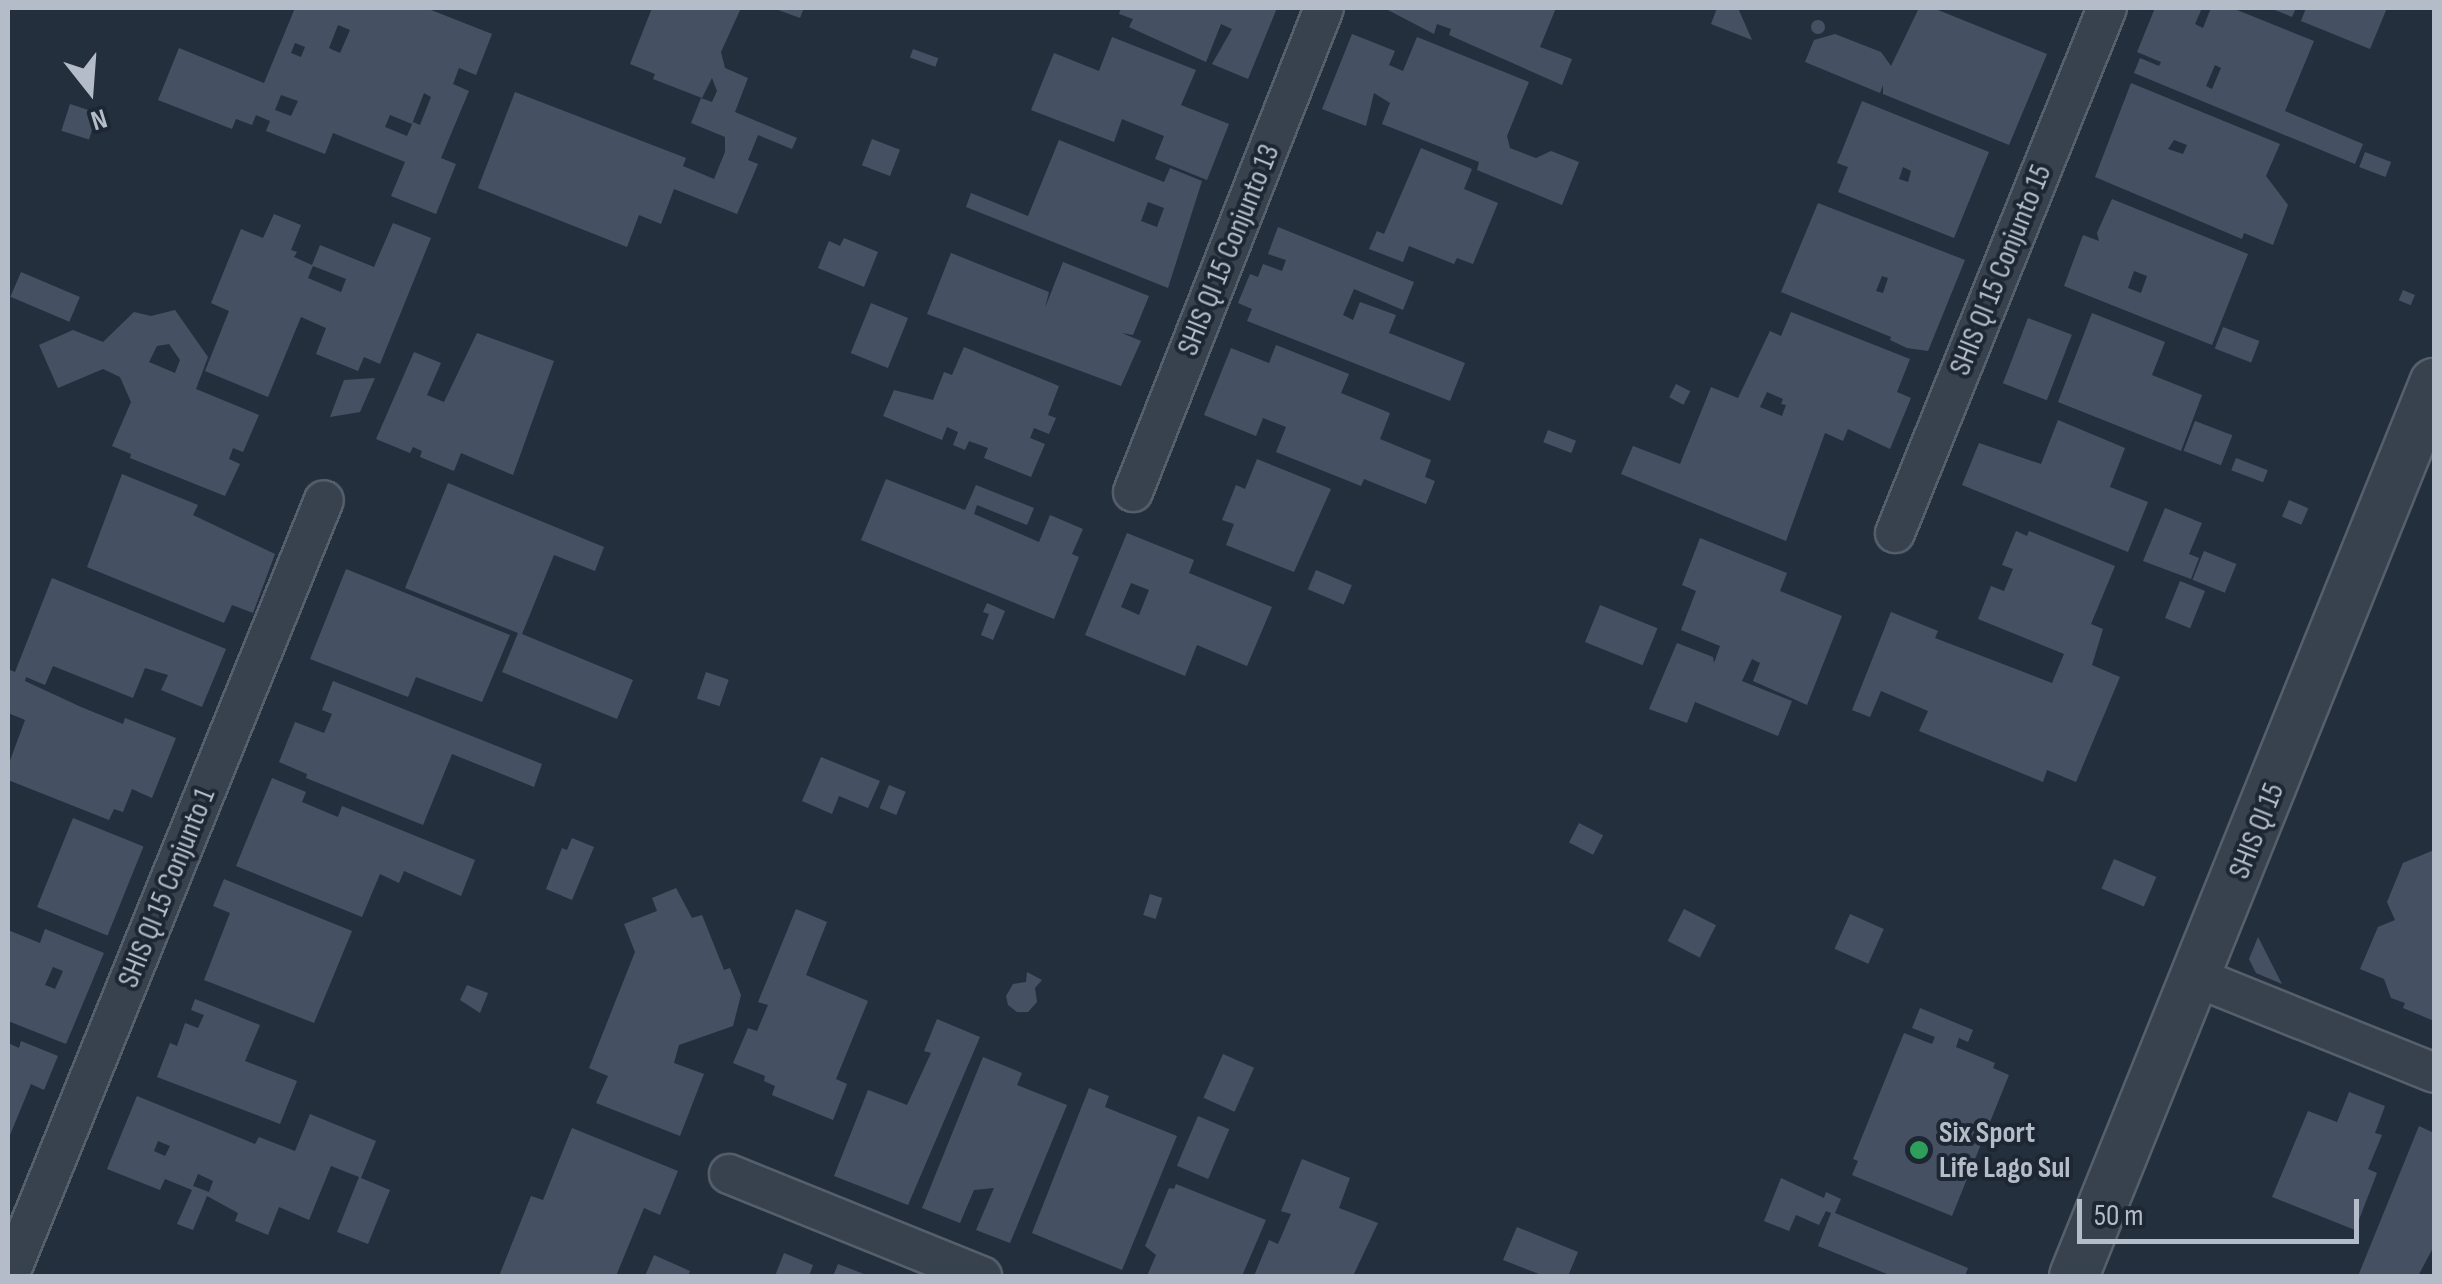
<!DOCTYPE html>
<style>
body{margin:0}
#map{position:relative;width:2442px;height:1284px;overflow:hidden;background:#242f3e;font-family:"Sofia Sans Condensed",sans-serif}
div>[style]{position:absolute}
.building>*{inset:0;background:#455162;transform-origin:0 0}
.round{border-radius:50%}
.roads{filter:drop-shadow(2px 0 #565f6c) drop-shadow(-2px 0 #565f6c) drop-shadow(0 2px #565f6c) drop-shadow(0 -2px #565f6c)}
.minor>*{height:38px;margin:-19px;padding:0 19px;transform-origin:19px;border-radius:19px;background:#38414e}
.tertiary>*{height:48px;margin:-24px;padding:0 24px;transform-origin:24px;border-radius:24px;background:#38414e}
.dots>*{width:28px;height:28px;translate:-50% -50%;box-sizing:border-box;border:5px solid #1d2633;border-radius:50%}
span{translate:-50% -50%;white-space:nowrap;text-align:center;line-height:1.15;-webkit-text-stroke:8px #1d2633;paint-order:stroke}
.street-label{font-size:30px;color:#b4bcc9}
.poi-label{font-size:30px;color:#b4bcc9;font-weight:700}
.left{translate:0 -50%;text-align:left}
.frame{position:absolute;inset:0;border:10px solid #b4bcc9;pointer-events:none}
.north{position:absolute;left:40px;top:40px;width:100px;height:100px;-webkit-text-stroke:8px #1d2633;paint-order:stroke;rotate:163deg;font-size:28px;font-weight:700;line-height:40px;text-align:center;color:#b4bcc9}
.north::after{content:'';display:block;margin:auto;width:35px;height:45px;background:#b4bcc9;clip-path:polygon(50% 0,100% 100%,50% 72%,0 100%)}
.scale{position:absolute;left:2077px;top:1199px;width:282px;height:45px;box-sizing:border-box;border:5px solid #b4bcc9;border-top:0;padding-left:12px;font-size:30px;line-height:35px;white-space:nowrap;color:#b4bcc9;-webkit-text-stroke:8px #1d2633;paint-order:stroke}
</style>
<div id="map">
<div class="building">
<i style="clip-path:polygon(evenodd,295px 8px,426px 8px,492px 34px,476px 75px,459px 68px,453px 84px,469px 91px,441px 158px,456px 164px,436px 214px,391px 196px,405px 162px,333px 133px,325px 154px,266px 131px,270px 121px,256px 115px,252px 125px,236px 119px,232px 129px,158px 100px,179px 48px,264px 83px,295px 8px,338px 25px,350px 30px,340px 53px,329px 48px,338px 25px,295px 8px,295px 43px,305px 47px,301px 57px,291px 53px,295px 43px,295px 8px,424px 93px,431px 97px,420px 125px,413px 122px,407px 136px,385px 127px,390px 115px,412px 124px,424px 93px,295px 8px,281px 95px,298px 101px,291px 116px,275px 110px,281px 95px)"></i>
<i style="clip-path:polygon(652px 8px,741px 8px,721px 52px,725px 68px,748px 78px,735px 112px,797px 138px,792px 149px,758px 135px,748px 160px,758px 164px,737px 214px,674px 189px,661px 224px,639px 215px,627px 247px,478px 188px,515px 92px,686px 158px,683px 166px,714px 179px,725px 152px,725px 137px,691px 123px,701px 98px,712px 102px,717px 91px,712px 78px,702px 98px,653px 79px,655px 74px,630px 64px)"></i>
<i style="clip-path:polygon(773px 8px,804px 8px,800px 18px)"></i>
<i style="clip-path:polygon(1121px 8px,1277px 8px,1248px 79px,1212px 64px,1232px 29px,1221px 24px,1206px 62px,1129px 27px,1133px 19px,1119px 14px)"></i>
<i style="clip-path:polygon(1384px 8px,1556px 8px,1540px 47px,1572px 59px,1562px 85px,1449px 35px,1451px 29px,1437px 24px,1434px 34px)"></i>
<i style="clip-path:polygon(1717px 8px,1738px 8px,1752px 40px,1711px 24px)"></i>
<i style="clip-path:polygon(1919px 8px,1933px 8px,2047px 54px,2009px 145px,1883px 94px,1883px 85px,1880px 93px,1805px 62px,1814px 40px,1835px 34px,1881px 52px,1891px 66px)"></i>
<i style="clip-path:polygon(evenodd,2155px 8px,2202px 8px,2195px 24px,2203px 28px,2211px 8px,2232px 8px,2314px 41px,2285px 111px,2363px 144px,2355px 164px,2134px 73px,2140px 58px,2159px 66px,2161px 62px,2137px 52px,2155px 8px,2215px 65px,2221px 68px,2212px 89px,2206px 86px,2215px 65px)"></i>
<i style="clip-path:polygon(2270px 8px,2296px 8px,2292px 17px)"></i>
<i style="clip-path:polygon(2306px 8px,2387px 8px,2370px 49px,2301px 21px)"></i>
<i class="round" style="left:1811px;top:20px;width:14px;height:14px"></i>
<i style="clip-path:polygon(1352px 34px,1395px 51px,1389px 65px,1403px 71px,1417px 37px,1529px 82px,1507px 136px,1510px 148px,1536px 158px,1551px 151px,1579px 162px,1562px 205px,1477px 170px,1479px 162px,1382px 124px,1390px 103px,1374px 93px,1366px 126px,1322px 109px)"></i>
<i style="clip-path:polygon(1112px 37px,1196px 70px,1181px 105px,1229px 124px,1207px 180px,1155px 159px,1164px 136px,1122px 119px,1114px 142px,1031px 110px,1054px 53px,1099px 71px)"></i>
<i style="left:913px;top:49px;width:27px;height:9px;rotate:20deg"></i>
<i style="clip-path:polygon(evenodd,2131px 83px,2280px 144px,2266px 176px,2288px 205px,2273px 245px,2244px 233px,2242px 239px,2095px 177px,2131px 83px,2174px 140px,2187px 145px,2183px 154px,2168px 149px,2174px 140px)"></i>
<i style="clip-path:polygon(evenodd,1862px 101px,1989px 152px,1954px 238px,1838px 192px,1848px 167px,1837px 163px,1862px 101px,1903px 167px,1911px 171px,1908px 182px,1899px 179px,1903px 167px)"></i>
<i style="left:70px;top:104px;width:29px;height:28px;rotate:18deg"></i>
<i style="left:872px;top:139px;width:30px;height:28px;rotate:21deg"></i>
<i style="clip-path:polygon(evenodd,1059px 140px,1164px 182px,1170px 168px,1202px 181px,1168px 288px,966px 207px,971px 193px,1028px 216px,1059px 140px,1148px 202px,1164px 208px,1157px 227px,1141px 221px,1148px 202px)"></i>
<i style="clip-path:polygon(1421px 148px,1472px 169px,1464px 189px,1498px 203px,1473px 264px,1457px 258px,1454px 264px,1409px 246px,1403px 262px,1369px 249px,1377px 231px,1384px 234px)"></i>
<i style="left:2365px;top:152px;width:28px;height:16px;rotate:21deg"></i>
<i style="clip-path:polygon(evenodd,2112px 199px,2248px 254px,2212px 345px,2064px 286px,2083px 235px,2099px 241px,2097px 233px,2112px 199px,2134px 271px,2147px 276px,2141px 293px,2128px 288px,2134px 271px)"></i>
<i style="clip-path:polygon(evenodd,1818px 203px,1965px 260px,1928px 351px,1907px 348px,1890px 340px,1891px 337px,1781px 292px,1818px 203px,1882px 276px,1888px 278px,1883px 293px,1876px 291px,1882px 276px)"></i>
<i style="clip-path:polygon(evenodd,274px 214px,301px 225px,291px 250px,297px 252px,294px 257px,312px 265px,320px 245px,374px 267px,393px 223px,431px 238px,380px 364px,364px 357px,358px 371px,316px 354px,326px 328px,301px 317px,268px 397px,205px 371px,229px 311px,211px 303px,241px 229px,263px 238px,274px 214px,313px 266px,346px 279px,341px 292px,308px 278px,313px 266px)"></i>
<i style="clip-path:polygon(1278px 227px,1414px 282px,1403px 310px,1354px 289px,1343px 315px,1353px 320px,1360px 302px,1396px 315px,1389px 333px,1465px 363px,1450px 401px,1247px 321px,1252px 309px,1238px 303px,1250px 274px,1258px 277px,1263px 264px,1282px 271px,1286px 260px,1268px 254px)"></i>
<i style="clip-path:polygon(844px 238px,878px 252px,864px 287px,818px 268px,829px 241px,840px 246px)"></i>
<i style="clip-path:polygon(951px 253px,1049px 292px,1045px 308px,1063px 262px,1149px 296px,1133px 335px,1122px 333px,1141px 341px,1121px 386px,927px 314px)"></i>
<i style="left:21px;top:272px;width:64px;height:27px;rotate:23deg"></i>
<i style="left:2403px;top:290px;width:13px;height:11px;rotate:23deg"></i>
<i style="left:871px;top:303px;width:40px;height:54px;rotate:22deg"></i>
<i style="clip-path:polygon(evenodd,175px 310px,208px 357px,196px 389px,259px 415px,243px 452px,233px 448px,229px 459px,240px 464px,225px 496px,130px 458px,131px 454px,112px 446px,131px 402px,120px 377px,103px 369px,58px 388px,39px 345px,73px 330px,103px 342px,134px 312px,151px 316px,175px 310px,169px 344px,180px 360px,175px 373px,149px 362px,157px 346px,169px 344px)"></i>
<i style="clip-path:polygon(evenodd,1791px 312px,1910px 359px,1897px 392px,1911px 398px,1890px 449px,1848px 429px,1843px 441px,1825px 433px,1786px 541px,1621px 474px,1633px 446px,1680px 464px,1711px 387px,1738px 398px,1770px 331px,1781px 336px,1791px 312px,1767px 392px,1783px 399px,1781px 404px,1786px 405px,1782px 416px,1760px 407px,1767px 392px)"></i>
<i style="clip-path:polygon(2092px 313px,2165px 342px,2152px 375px,2202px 395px,2181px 451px,2058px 402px)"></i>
<i style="left:2028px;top:318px;width:47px;height:70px;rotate:21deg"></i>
<i style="left:2223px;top:327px;width:39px;height:23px;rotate:21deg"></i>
<i style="clip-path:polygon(477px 333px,554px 361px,513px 475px,461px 453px,454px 471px,420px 457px,422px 451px,413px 447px,410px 453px,376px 439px,414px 352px,441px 363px,427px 395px,444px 402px)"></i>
<i style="clip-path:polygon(1276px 345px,1349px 374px,1341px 393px,1390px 413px,1380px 439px,1431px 460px,1425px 477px,1435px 481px,1426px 504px,1364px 479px,1361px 486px,1276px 452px,1286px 427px,1263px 418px,1256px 436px,1204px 415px,1231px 348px,1269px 363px)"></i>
<i style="clip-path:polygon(964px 347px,1059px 386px,1048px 415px,1056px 418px,1049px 434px,1034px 428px,1030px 438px,1045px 444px,1031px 477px,984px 458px,988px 448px,969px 441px,965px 450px,953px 445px,958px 432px,947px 427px,942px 440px,883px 416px,894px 390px,933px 400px,944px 372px,952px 375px)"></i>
<i style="clip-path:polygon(375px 378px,360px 412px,330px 417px,344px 380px)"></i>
<i style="left:1676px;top:384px;width:16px;height:15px;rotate:27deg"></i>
<i style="clip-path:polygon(2058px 420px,2125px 448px,2110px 487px,2148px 502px,2128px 552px,1962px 485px,1979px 443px,2041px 464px)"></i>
<i style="left:2195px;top:421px;width:40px;height:32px;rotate:21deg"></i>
<i style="left:1548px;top:430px;width:30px;height:13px;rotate:21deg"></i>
<i style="left:2236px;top:458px;width:34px;height:13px;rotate:21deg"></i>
<i style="clip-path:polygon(1257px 459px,1331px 489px,1294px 572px,1226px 545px,1234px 524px,1222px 520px,1236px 485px,1245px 489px)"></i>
<i style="clip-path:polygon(122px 474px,198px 505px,193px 515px,275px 554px,253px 613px,232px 605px,224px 623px,87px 567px)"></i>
<i style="clip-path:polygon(886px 479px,965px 510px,976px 485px,1034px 508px,1027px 525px,977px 505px,974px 514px,1039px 542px,1050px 515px,1083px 529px,1072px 554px,1079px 557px,1054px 619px,861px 540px)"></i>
<i style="clip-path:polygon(448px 483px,604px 547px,595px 571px,554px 555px,522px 634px,633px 680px,617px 719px,502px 672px,518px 633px,405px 588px)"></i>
<i style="left:2289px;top:500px;width:21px;height:18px;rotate:23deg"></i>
<i style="clip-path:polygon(2165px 508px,2202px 523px,2189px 554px,2199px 558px,2191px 579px,2143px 561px)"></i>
<i style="clip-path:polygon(2016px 531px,2027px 536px,2029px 531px,2115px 566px,2091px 624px,2103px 629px,2092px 665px,2120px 677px,2076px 782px,2047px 770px,2043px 782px,1919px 731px,1928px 711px,1881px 691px,1870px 717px,1852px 710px,1891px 612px,1938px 631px,1935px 638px,2052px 683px,2064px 654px,1978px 619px,1991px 586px,2004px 591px,2013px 569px,2002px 565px)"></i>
<i style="clip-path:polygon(evenodd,1127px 533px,1194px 560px,1189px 573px,1272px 607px,1247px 666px,1197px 645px,1185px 676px,1085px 635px,1127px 533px,1131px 583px,1149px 590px,1139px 615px,1121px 607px,1131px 583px)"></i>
<i style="clip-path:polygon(1700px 538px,1787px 573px,1780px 591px,1842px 616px,1807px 705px,1753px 681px,1760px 663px,1752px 659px,1742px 681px,1792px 701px,1778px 736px,1695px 702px,1687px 723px,1649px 709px,1677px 643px,1713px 657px,1714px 663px,1720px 646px,1681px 630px,1696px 591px,1682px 585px)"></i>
<i style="left:2204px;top:551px;width:35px;height:31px;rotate:22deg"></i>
<i style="clip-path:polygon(346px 569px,510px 635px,482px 702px,416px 677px,408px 697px,310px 659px)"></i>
<i style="left:1316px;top:570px;width:39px;height:21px;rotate:23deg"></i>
<i style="clip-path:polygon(52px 578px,226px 649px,202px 707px,161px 690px,168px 675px,145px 668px,133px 698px,53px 666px,45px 685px,26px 677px,25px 681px,81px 707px,123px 724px,125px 718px,176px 738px,152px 798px,132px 789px,123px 812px,114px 809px,109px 820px,8px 780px,8px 766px,25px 720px,8px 713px,8px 669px,15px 672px)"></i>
<i style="left:2180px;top:581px;width:27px;height:40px;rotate:22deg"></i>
<i style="clip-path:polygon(987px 603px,1005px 611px,993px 640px,981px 635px,989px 614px,983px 612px)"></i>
<i style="left:1600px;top:605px;width:62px;height:40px;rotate:22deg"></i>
<i style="left:706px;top:672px;width:24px;height:28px;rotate:19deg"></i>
<i style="clip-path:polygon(333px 681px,542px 764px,534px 787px,452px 754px,423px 825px,306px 778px,307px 774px,279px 762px,295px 722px,324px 733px,332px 714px,322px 710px)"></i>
<i style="clip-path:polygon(821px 757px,880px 781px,868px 808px,839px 796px,832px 814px,802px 801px)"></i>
<i style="clip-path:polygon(272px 778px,306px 792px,302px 802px,338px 817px,342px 806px,475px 860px,461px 896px,404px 871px,399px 883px,380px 874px,362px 917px,236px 866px)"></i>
<i style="left:889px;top:785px;width:18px;height:25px;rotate:22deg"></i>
<i style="left:73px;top:818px;width:76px;height:96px;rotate:22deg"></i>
<i style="left:1579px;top:823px;width:27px;height:22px;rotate:27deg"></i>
<i style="clip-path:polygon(572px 838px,594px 847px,572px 900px,546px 889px,562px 848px,567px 850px)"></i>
<i style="clip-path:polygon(2434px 850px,2434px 1021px,2403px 1008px,2405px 1003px,2391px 998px,2384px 979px,2360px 969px,2378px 927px,2395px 920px,2387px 902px,2403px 863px)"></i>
<i style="left:2114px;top:859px;width:46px;height:32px;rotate:23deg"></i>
<i style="clip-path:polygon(224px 879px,352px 931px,314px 1023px,204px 980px,230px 913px,213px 906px)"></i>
<i style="clip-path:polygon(676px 888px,692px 918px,702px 915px,724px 970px,730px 968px,741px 995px,733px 1026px,679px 1045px,674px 1063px,704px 1074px,680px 1136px,596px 1103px,608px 1076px,589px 1068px,635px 952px,624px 924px,657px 911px,652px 898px)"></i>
<i style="left:1150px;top:894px;width:13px;height:22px;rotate:18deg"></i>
<i style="clip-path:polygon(796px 909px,827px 922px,806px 975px,868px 1001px,836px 1079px,847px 1084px,833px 1120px,772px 1095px,775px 1086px,764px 1081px,765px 1076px,733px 1063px,748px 1028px,757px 1031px,768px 1005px,758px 1002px)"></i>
<i style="left:1684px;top:909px;width:36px;height:36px;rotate:27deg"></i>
<i style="left:1850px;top:914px;width:37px;height:38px;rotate:24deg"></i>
<i style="clip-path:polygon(evenodd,45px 929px,104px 953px,66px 1044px,8px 1021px,8px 930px,40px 943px,45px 929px,53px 967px,63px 971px,55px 989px,45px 985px,53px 967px)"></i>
<i style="clip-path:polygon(2258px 937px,2282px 984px,2256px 973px,2249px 959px)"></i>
<i style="clip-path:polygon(1027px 972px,1042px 980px,1035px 988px,1037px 1002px,1028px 1012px,1017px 1012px,1008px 1005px,1006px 996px,1013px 984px,1026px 982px)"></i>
<i style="clip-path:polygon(467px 985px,488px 993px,480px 1013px,460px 1000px)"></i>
<i style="clip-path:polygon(195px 999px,260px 1025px,245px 1061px,297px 1081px,280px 1124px,157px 1077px,170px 1043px,177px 1046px,185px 1023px,198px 1028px,204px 1015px,191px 1010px)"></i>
<i style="clip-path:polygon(1920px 1008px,1973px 1030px,1968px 1042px,1959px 1038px,1956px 1047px,1995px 1063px,1993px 1068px,2009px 1075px,1952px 1216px,1852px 1175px,1858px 1161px,1853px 1159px,1904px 1033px,1932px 1044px,1935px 1037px,1912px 1028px)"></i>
<i style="clip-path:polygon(937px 1019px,980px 1037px,908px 1205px,834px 1176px,868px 1090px,907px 1105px,931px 1053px,924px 1051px)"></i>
<i style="clip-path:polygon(21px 1041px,58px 1056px,44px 1090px,31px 1084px,8px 1140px,8px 1043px,19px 1048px)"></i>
<i style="left:1223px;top:1054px;width:34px;height:48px;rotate:24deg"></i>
<i style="clip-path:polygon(983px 1057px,1022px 1073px,1017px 1085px,1067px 1105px,1010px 1243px,976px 1230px,994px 1188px,974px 1190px,960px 1223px,922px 1208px)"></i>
<i style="clip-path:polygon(1089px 1088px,1109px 1096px,1105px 1107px,1177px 1136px,1122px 1270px,1032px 1233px)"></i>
<i style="clip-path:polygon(2349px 1092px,2385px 1106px,2375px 1133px,2382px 1135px,2368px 1169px,2377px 1173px,2355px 1230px,2272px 1197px,2308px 1111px,2337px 1122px)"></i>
<i style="clip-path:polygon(evenodd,137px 1096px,255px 1144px,259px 1137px,295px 1151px,310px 1114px,376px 1141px,361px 1178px,390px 1190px,368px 1244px,337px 1232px,359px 1177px,331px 1166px,309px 1220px,279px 1207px,268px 1235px,235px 1221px,238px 1213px,207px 1196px,193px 1230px,177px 1224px,192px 1190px,165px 1179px,160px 1190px,107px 1169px,137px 1096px,158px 1141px,170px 1146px,165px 1156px,154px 1151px,158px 1141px,137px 1096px,198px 1174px,213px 1181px,209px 1192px,193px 1186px,198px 1174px)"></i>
<i style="left:1198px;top:1116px;width:34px;height:54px;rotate:23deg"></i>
<i style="clip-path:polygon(2419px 1126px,2434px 1133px,2434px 1246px,2418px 1276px,2358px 1276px)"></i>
<i style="clip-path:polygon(572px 1128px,678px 1171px,660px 1215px,644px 1208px,616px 1276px,499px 1276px,531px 1196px,543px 1200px)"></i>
<i style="clip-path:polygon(1302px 1159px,1350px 1178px,1339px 1208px,1378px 1223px,1353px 1276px,1254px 1276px,1269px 1240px,1278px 1244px,1291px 1214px,1281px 1211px)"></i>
<i style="clip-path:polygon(1781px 1178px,1824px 1198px,1826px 1192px,1841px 1199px,1835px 1213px,1968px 1268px,1965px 1276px,1892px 1276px,1818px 1246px,1831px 1213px,1826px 1211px,1819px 1225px,1796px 1215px,1789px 1231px,1764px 1221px)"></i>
<i style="clip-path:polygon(1176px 1184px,1266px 1220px,1242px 1276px,1147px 1276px,1156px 1255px,1145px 1246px,1169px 1188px,1174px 1189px)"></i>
<i style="clip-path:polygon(1517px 1227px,1578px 1252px,1568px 1276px,1544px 1276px,1503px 1260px)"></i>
<i style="clip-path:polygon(784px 1253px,813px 1265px,809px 1276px,775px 1276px)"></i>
<i style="clip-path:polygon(654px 1255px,690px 1271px,688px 1276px,645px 1276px)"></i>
<i style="clip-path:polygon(838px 1264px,869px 1276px,833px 1276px)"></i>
</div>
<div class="roads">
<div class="minor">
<i style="left:1133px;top:492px;width:520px;rotate:-68.46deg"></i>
<i style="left:1895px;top:533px;width:566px;rotate:-68.01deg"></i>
<i style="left:2198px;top:978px;width:254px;rotate:21.9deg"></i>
<i style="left:729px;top:1174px;width:273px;rotate:22deg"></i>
<i style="left:9px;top:1276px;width:837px;rotate:-67.91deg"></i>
</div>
<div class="tertiary">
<i style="left:2074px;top:1276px;width:963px;rotate:-68.04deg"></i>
</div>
</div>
<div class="dots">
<i style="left:1919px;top:1150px;background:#2e9e5b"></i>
</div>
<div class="street-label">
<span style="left:1229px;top:250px;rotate:-68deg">SHIS QI 15 Conjunto 13</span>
<span style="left:2001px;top:270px;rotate:-68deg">SHIS QI 15 Conjunto 15</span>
<span style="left:2257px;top:831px;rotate:-68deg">SHIS QI 15</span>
<span style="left:167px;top:888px;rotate:-68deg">SHIS QI 15 Conjunto 1</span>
</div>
<div class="poi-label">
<span class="left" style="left:1939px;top:1150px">Six Sport<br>Life Lago Sul</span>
</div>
<div class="frame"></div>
<div class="north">N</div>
<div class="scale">50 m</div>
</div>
